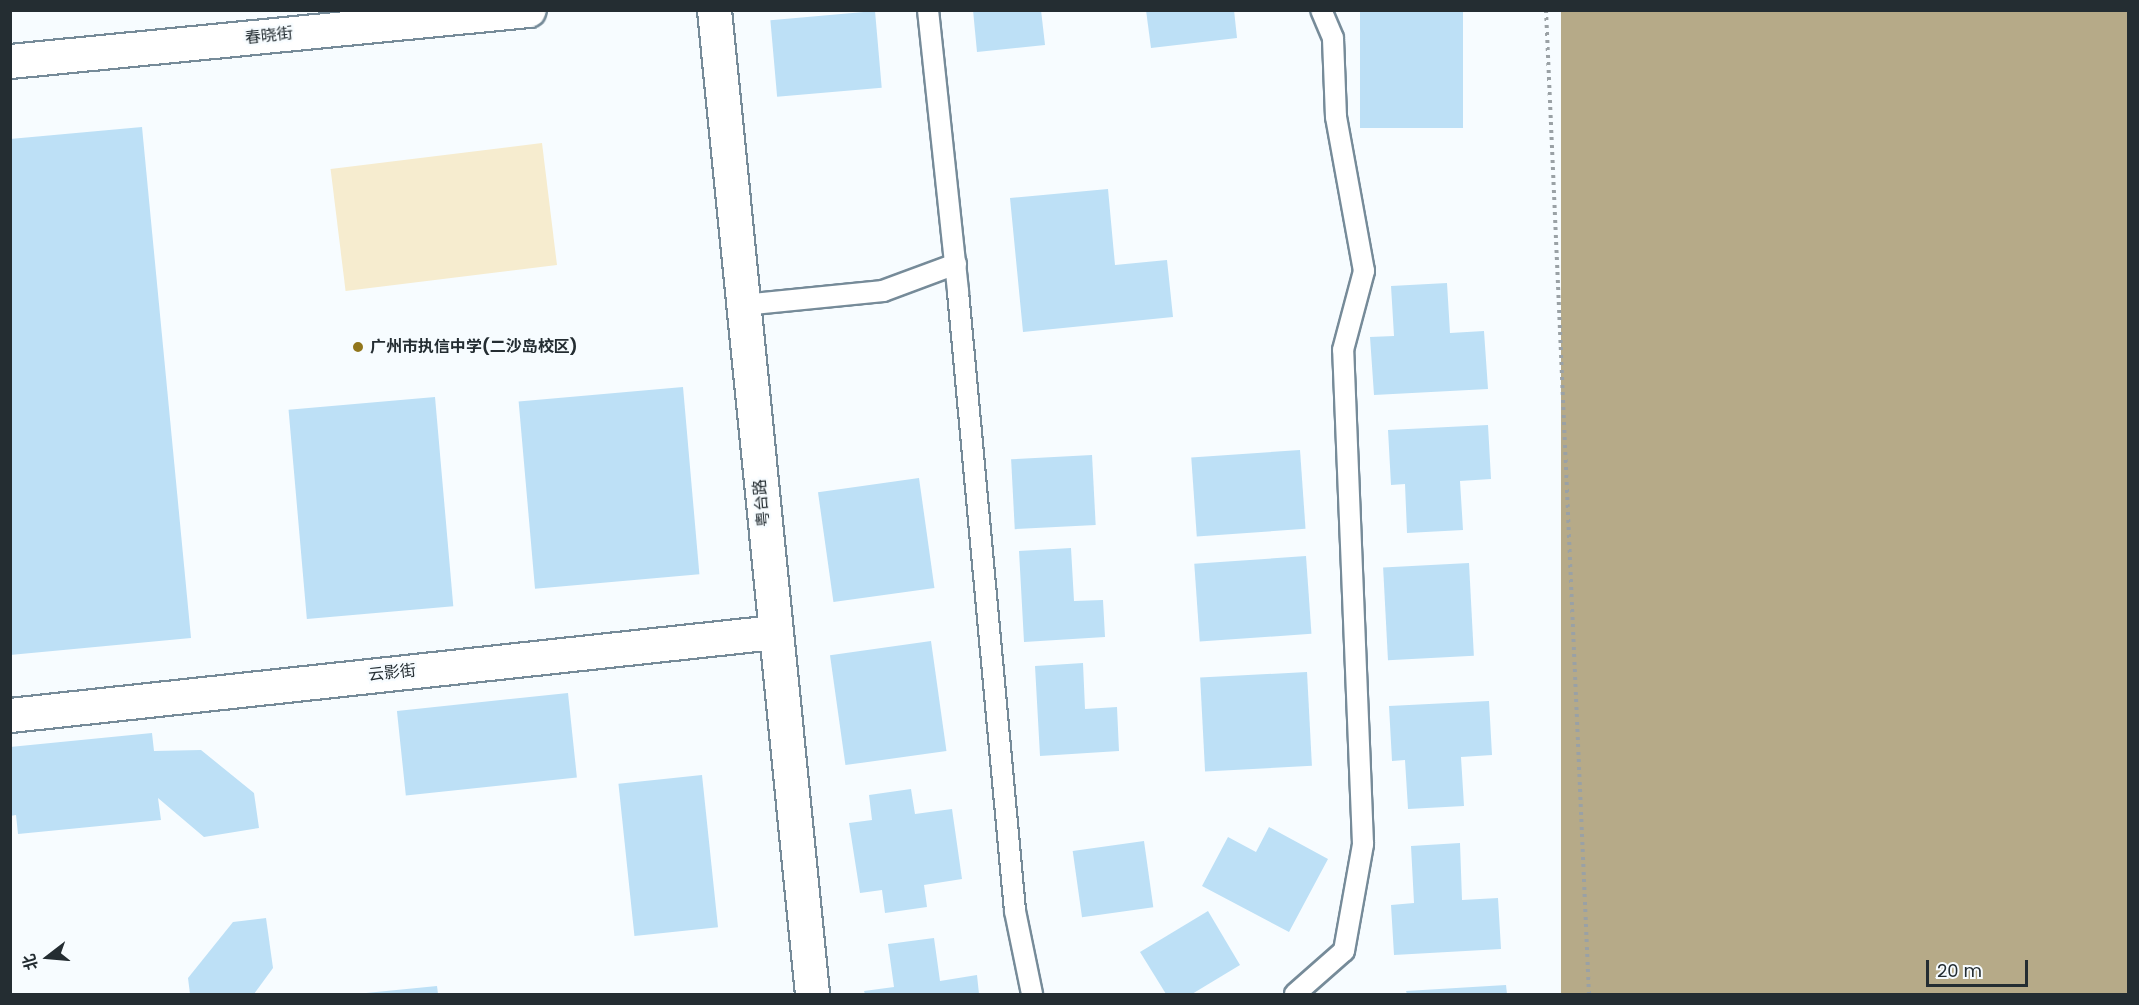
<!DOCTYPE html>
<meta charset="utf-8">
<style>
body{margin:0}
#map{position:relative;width:2139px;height:1005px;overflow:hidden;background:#f7fcff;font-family:Poppins,"Noto Sans SC",sans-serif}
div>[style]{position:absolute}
.green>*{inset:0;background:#f6eccf;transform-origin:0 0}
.water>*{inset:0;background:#b6aa88;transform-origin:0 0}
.building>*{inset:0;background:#bde0f6;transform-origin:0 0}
.path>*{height:4px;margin-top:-2px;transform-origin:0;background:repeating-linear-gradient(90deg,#9aa1a5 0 3px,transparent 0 7.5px)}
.roads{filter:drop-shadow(2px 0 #768b99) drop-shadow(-2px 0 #768b99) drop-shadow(0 2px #768b99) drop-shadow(0 -2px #768b99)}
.lane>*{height:20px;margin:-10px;padding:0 10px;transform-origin:10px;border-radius:10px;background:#fff}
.street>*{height:33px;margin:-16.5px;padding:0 16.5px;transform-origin:16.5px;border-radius:16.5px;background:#fff}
.dots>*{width:16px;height:16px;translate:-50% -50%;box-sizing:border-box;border:3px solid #f7fcff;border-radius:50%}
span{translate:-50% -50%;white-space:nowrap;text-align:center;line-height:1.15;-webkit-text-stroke:4.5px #f7fcff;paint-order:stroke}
.street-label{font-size:16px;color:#242d32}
.poi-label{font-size:16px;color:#242d32;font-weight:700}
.left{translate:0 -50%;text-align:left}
.frame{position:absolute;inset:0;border:12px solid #242d32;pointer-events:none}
.north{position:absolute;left:18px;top:927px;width:60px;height:60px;-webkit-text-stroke:4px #f7fcff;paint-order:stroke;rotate:254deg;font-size:16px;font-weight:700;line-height:24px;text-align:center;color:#242d32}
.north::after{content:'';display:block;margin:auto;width:21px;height:27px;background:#242d32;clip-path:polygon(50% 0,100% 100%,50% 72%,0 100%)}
.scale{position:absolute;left:1926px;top:960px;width:102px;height:27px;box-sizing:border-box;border:3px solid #242d32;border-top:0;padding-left:8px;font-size:18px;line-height:21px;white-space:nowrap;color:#242d32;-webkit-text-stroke:4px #f7fcff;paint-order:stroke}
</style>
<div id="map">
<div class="green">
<i style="left:542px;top:143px;width:123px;height:213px;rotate:83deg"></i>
</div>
<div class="water">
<i style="left:1561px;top:11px;width:567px;height:984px"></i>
</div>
<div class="building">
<i style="clip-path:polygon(973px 10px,1041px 10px,1045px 45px,977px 52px)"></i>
<i style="clip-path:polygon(1146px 10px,1234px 10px,1237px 38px,1151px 48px)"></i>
<i style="left:1360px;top:10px;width:103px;height:118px"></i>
<i style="left:875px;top:11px;width:77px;height:105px;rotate:85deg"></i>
<i style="clip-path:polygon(142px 127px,191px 638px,10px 655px,10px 139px)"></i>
<i style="clip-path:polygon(1108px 189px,1115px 265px,1167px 260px,1173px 317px,1023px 332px,1010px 198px)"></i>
<i style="clip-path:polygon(1447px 283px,1450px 333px,1484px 331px,1488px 389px,1374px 395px,1370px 337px,1394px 336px,1391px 286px)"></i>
<i style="left:683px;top:387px;width:188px;height:165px;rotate:85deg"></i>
<i style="left:435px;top:397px;width:210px;height:147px;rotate:85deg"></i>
<i style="clip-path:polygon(1488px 425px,1491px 479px,1460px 481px,1463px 530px,1407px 533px,1405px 484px,1391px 485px,1388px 430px)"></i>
<i style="left:1300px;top:450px;width:79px;height:109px;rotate:86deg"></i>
<i style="left:1092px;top:455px;width:70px;height:81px;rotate:87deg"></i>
<i style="left:919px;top:478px;width:111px;height:102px;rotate:82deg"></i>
<i style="clip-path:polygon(1071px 548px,1074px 601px,1103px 600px,1105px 637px,1024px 642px,1019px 551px)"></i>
<i style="left:1306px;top:556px;width:78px;height:112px;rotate:86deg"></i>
<i style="left:1469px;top:563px;width:93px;height:86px;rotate:87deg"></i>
<i style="left:931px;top:641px;width:111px;height:102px;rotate:82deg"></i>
<i style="clip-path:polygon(1083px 663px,1085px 709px,1117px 707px,1119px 751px,1040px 756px,1035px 666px)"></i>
<i style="left:1307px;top:672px;width:94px;height:107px;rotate:87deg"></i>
<i style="left:568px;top:693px;width:85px;height:172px;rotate:84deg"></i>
<i style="clip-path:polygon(1489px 701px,1492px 755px,1461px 757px,1464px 806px,1408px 809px,1405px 760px,1392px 761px,1389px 706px)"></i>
<i style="clip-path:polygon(152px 733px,154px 751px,201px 750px,254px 793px,259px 828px,204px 837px,158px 798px,161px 820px,18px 834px,16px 815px,10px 816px,10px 747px)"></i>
<i style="left:702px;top:775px;width:153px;height:84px;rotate:84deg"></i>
<i style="clip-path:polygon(911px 789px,915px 814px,952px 809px,962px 879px,924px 885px,927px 907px,885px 913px,882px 890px,860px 893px,849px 823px,872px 820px,869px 795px)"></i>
<i style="clip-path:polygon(1269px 827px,1328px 859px,1289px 932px,1202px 886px,1228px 837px,1256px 852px)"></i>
<i style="left:1144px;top:841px;width:67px;height:72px;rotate:82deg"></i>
<i style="clip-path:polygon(1460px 843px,1462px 900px,1498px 898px,1501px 949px,1394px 955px,1391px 905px,1414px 903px,1411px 846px)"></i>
<i style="clip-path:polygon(1208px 911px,1240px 965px,1192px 994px,1166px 994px,1140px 952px)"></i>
<i style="clip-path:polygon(266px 918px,273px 968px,254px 994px,190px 994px,188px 978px,233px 922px)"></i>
<i style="clip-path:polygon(934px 938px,940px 981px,977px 975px,979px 994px,865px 994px,864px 991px,894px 987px,888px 944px)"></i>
<i style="clip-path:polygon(1506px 985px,1507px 994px,1407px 994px,1406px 991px)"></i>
<i style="clip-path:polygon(437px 986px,438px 994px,366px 994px,366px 993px)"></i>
</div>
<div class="path">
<i style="left:1546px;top:10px;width:985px;rotate:87.5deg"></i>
</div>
<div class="roads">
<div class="lane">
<i style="left:928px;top:10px;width:284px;rotate:83.9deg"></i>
<i style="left:958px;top:292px;width:622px;rotate:84.74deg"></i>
<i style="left:1015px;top:911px;width:85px;rotate:78.4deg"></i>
<i style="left:743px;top:305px;width:141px;rotate:-5.7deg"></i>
<i style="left:883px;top:291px;width:78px;rotate:-20.3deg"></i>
<i style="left:1295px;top:994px;width:65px;rotate:-41.3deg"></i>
<i style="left:1344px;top:951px;width:109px;rotate:-79.9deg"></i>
<i style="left:1363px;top:844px;width:494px;rotate:-92.3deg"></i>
<i style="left:1343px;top:350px;width:82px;rotate:-75.1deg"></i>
<i style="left:1364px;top:271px;width:157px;rotate:-100.3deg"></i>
<i style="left:1336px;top:117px;width:79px;rotate:-92.2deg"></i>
<i style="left:1333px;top:38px;width:30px;rotate:-113deg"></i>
</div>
<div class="street">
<i style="left:714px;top:10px;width:989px;rotate:84.31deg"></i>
<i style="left:10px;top:61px;width:521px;rotate:-5.62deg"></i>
<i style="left:10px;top:715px;width:768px;rotate:-6.2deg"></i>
</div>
</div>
<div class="dots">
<i style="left:358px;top:347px;background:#91761c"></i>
</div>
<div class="street-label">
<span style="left:269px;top:36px;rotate:-6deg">春晓街</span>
<span style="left:762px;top:503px;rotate:-95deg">粤台路</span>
<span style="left:392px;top:673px;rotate:-6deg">云影街</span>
</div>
<div class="poi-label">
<span class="left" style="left:370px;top:347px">广州市执信中学(二沙岛校区)</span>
</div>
<div class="frame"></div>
<div class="north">北</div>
<div class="scale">20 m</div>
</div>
